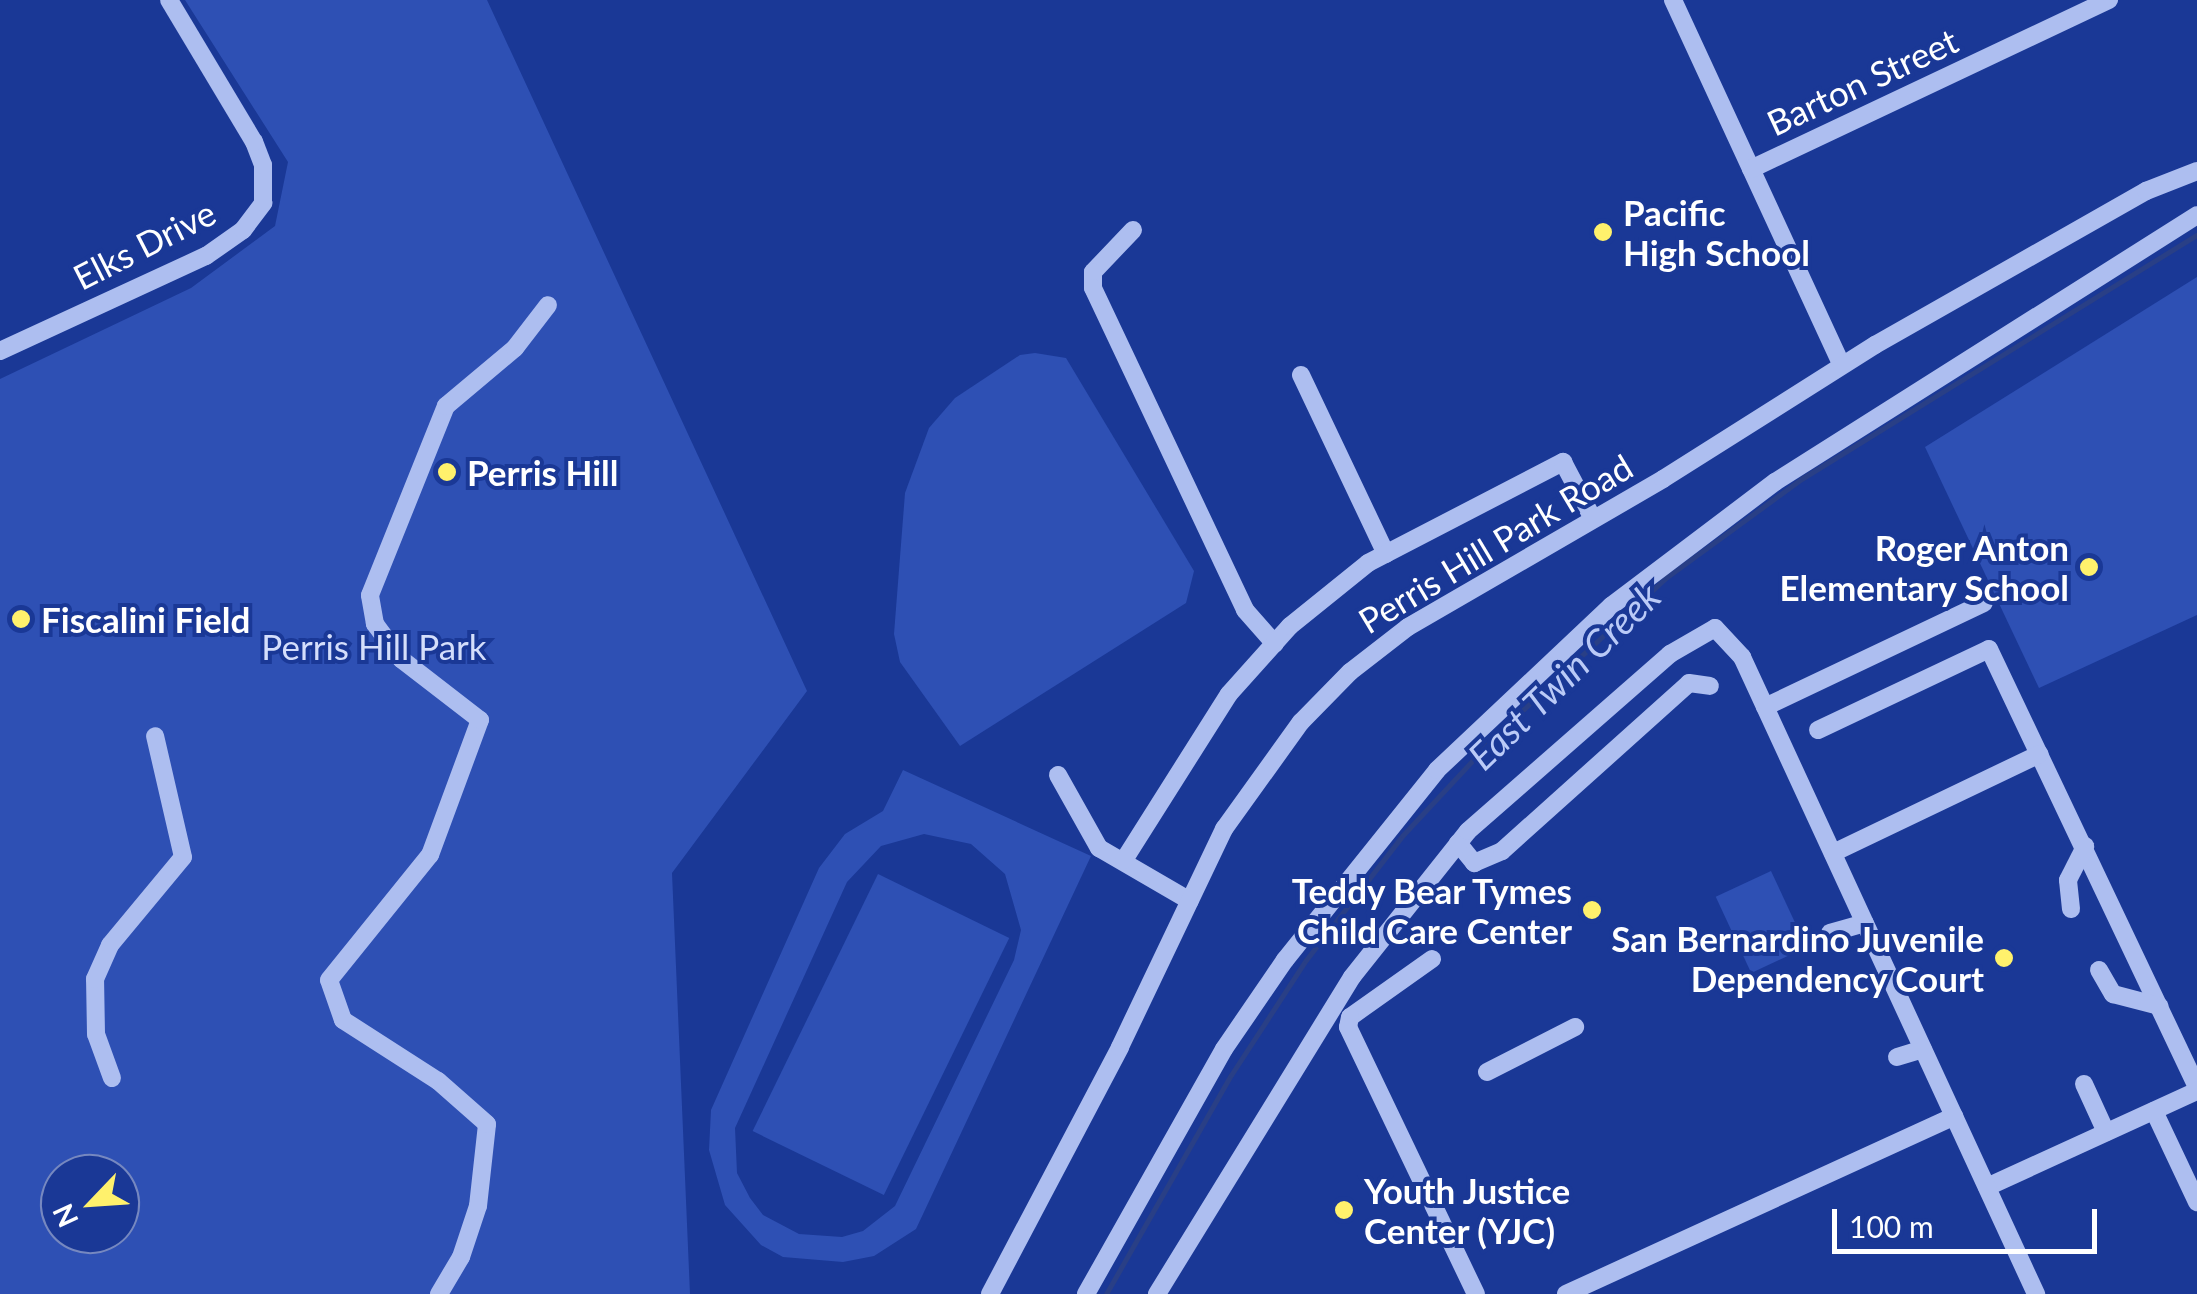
<!DOCTYPE html>
<style>
body{margin:0}
#map{position:relative;width:2197px;height:1294px;overflow:hidden;background:#1a3896;font-family:Lato,sans-serif}
div>[style]{position:absolute}
.green>*{inset:0;background:#2e50b4;transform-origin:0 0}
.stream>*{height:5px;margin:-2.5px;padding:0 2.5px;transform-origin:2.5px;border-radius:2.5px;background:#293f86}
.minor>*{height:18px;margin:-9px;padding:0 9px;transform-origin:9px;border-radius:9px;background:#adbef0}
.dots>*{width:28px;height:28px;translate:-50% -50%;box-sizing:border-box;border:5px solid #1a3896;border-radius:50%}
span{translate:-50% -50%;white-space:nowrap;text-align:center;line-height:1.15;-webkit-text-stroke:8px #1a3896;paint-order:stroke}
.street-label{font-size:35px;color:#fff}
.poi-label{font-size:35px;color:#fff;font-weight:700}
.left{translate:0 -50%;text-align:left}
.right{translate:-100% -50%;text-align:right}
.park-label{font-size:35px;color:#d4defb}
.water-label{font-size:38px;color:#bacaf7;font-style:italic}
.north{position:absolute;left:40px;top:1154px;width:100px;height:100px;box-sizing:border-box;background:#1a3896;border:2px solid #7688c0;border-radius:50%;rotate:245deg;font-size:28px;font-weight:700;line-height:40px;text-align:center;color:#fff}
.north::after{content:'';display:block;margin:auto;width:35px;height:45px;background:#fff16c;clip-path:polygon(50% 0,100% 100%,50% 72%,0 100%)}
.scale{position:absolute;left:1832px;top:1209px;width:265px;height:45px;box-sizing:border-box;border:5px solid #fff;border-top:0;padding-left:12px;font-size:30px;line-height:35px;white-space:nowrap;color:#fff;-webkit-text-stroke:8px #1a3896;paint-order:stroke}
</style>
<div id="map">
<div class="green">
<i style="clip-path:polygon(evenodd,185px 0,487px 0,807px 691px,672px 873px,690px 1294px,0 1294px,0 379px,191px 288px,275px 226px,288px 162px,185px 0,60px 1174px,120px 1174px,120px 1234px,60px 1234px,60px 1174px)"></i>
<i style="clip-path:polygon(2197px 277px,2197px 615px,2039px 688px,1925px 447px)"></i>
<i style="clip-path:polygon(1035px 353px,1066px 358px,1194px 571px,1186px 603px,960px 746px,900px 662px,894px 634px,905px 493px,929px 428px,955px 398px,1020px 355px)"></i>
<i style="clip-path:polygon(evenodd,903px 770px,1091px 856px,916px 1229px,874px 1256px,843px 1262px,783px 1257px,761px 1245px,725px 1205px,709px 1150px,711px 1110px,819px 868px,845px 834px,883px 811px,903px 770px,924px 834px,971px 844px,1005px 874px,1021px 930px,1014px 960px,895px 1206px,863px 1231px,842px 1237px,799px 1234px,763px 1215px,750px 1198px,737px 1173px,735px 1128px,847px 882px,881px 846px,924px 834px)"></i>
<i style="left:1771px;top:871px;width:84px;height:61px;rotate:65deg"></i>
<i style="left:878px;top:874px;width:146px;height:286px;rotate:26deg"></i>
</div>
<div class="stream">
<i style="left:1106px;top:1294px;width:252px;rotate:-60.3deg"></i>
<i style="left:1231px;top:1075px;width:137px;rotate:-56.9deg"></i>
<i style="left:1306px;top:960px;width:158px;rotate:-52.2deg"></i>
<i style="left:1403px;top:835px;width:144px;rotate:-47deg"></i>
<i style="left:1501px;top:730px;width:226px;rotate:-42.7deg"></i>
<i style="left:1667px;top:577px;width:168px;rotate:-36.1deg"></i>
<i style="left:1803px;top:478px;width:463px;rotate:-31.7deg"></i>
</div>
<div class="minor">
<i style="left:1673px;top:0;width:402px;rotate:65.2deg"></i>
<i style="left:1751px;top:169px;width:396px;rotate:-25.3deg"></i>
<i style="left:1133px;top:230px;width:58px;rotate:133.6deg"></i>
<i style="left:1093px;top:272px;width:16px;rotate:90deg"></i>
<i style="left:1093px;top:288px;width:356px;rotate:64.7deg"></i>
<i style="left:1245px;top:610px;width:45px;rotate:48.6deg"></i>
<i style="left:0;top:351px;width:227px;rotate:-24.8deg"></i>
<i style="left:206px;top:256px;width:45px;rotate:-35.1deg"></i>
<i style="left:243px;top:230px;width:34px;rotate:-53deg"></i>
<i style="left:263px;top:203px;width:38px;rotate:-90deg"></i>
<i style="left:263px;top:165px;width:25px;rotate:-111deg"></i>
<i style="left:254px;top:142px;width:165px;rotate:-120.9deg"></i>
<i style="left:1301px;top:375px;width:198px;rotate:64.6deg"></i>
<i style="left:1765px;top:707px;width:242px;rotate:-25.4deg"></i>
<i style="left:1818px;top:730px;width:189px;rotate:-25.3deg"></i>
<i style="left:1989px;top:649px;width:486px;rotate:64.6deg"></i>
<i style="left:1058px;top:775px;width:84px;rotate:60.7deg"></i>
<i style="left:1099px;top:848px;width:105px;rotate:30.2deg"></i>
<i style="left:1458px;top:843px;width:26px;rotate:51deg"></i>
<i style="left:1474px;top:863px;width:30px;rotate:-23deg"></i>
<i style="left:1502px;top:851px;width:251px;rotate:-41.9deg"></i>
<i style="left:1689px;top:683px;width:21px;rotate:8deg"></i>
<i style="left:1833px;top:853px;width:229px;rotate:-25.6deg"></i>
<i style="left:1124px;top:860px;width:196px;rotate:-57.7deg"></i>
<i style="left:1229px;top:694px;width:91px;rotate:-48.1deg"></i>
<i style="left:1290px;top:626px;width:100px;rotate:-38.9deg"></i>
<i style="left:1368px;top:563px;width:220px;rotate:-27.4deg"></i>
<i style="left:1563px;top:462px;width:64px;rotate:62.2deg"></i>
<i style="left:2071px;top:909px;width:29px;rotate:-96deg"></i>
<i style="left:2068px;top:880px;width:38px;rotate:-63deg"></i>
<i style="left:1830px;top:933px;width:36px;rotate:-16deg"></i>
<i style="left:1432px;top:959px;width:100px;rotate:144.7deg"></i>
<i style="left:1350px;top:1017px;width:10px;rotate:101deg"></i>
<i style="left:1348px;top:1027px;width:296px;rotate:64.4deg"></i>
<i style="left:2099px;top:970px;width:28px;rotate:60deg"></i>
<i style="left:2113px;top:994px;width:48px;rotate:14.6deg"></i>
<i style="left:1897px;top:1057px;width:27px;rotate:-17deg"></i>
<i style="left:1487px;top:1072px;width:99px;rotate:-27.1deg"></i>
<i style="left:112px;top:1078px;width:47px;rotate:-110deg"></i>
<i style="left:96px;top:1034px;width:55px;rotate:-91deg"></i>
<i style="left:95px;top:979px;width:37px;rotate:-66deg"></i>
<i style="left:110px;top:945px;width:114px;rotate:-50.3deg"></i>
<i style="left:183px;top:857px;width:124px;rotate:-103deg"></i>
<i style="left:2084px;top:1084px;width:53px;rotate:65.4deg"></i>
<i style="left:2154px;top:1111px;width:101px;rotate:64.7deg"></i>
<i style="left:1987px;top:1187px;width:231px;rotate:-24.6deg"></i>
<i style="left:439px;top:1294px;width:43px;rotate:-59.3deg"></i>
<i style="left:461px;top:1257px;width:54px;rotate:-71.6deg"></i>
<i style="left:478px;top:1206px;width:82px;rotate:-83.7deg"></i>
<i style="left:487px;top:1124px;width:65px;rotate:-138.7deg"></i>
<i style="left:438px;top:1081px;width:113px;rotate:-147.3deg"></i>
<i style="left:343px;top:1020px;width:42px;rotate:-109.3deg"></i>
<i style="left:329px;top:980px;width:161px;rotate:-51.1deg"></i>
<i style="left:430px;top:855px;width:144px;rotate:-69.7deg"></i>
<i style="left:480px;top:720px;width:100px;rotate:-142.3deg"></i>
<i style="left:401px;top:659px;width:44px;rotate:-126.6deg"></i>
<i style="left:375px;top:624px;width:29px;rotate:-100deg"></i>
<i style="left:370px;top:595px;width:204px;rotate:-68.1deg"></i>
<i style="left:446px;top:406px;width:90px;rotate:-40deg"></i>
<i style="left:515px;top:348px;width:54px;rotate:-52.5deg"></i>
<i style="left:990px;top:1294px;width:279px;rotate:-62.2deg"></i>
<i style="left:1120px;top:1047px;width:242px;rotate:-64.5deg"></i>
<i style="left:1224px;top:829px;width:132px;rotate:-54.3deg"></i>
<i style="left:1301px;top:722px;width:70px;rotate:-45.6deg"></i>
<i style="left:1350px;top:672px;width:73px;rotate:-37.8deg"></i>
<i style="left:1408px;top:627px;width:295px;rotate:-30.1deg"></i>
<i style="left:1663px;top:479px;width:251px;rotate:-32.3deg"></i>
<i style="left:1875px;top:345px;width:312px;rotate:-29.6deg"></i>
<i style="left:2146px;top:191px;width:55px;rotate:-21.4deg"></i>
<i style="left:1086px;top:1294px;width:281px;rotate:-60.6deg"></i>
<i style="left:1224px;top:1049px;width:108px;rotate:-55.6deg"></i>
<i style="left:1285px;top:960px;width:243px;rotate:-51.3deg"></i>
<i style="left:1437px;top:770px;width:239px;rotate:-43.3deg"></i>
<i style="left:1611px;top:606px;width:206px;rotate:-37.1deg"></i>
<i style="left:1775px;top:482px;width:499px;rotate:-32.3deg"></i>
<i style="left:1157px;top:1294px;width:372px;rotate:-58.4deg"></i>
<i style="left:1352px;top:977px;width:186px;rotate:-51.5deg"></i>
<i style="left:1468px;top:831px;width:269px;rotate:-41.2deg"></i>
<i style="left:1670px;top:654px;width:52px;rotate:-30deg"></i>
<i style="left:1715px;top:628px;width:40px;rotate:47deg"></i>
<i style="left:1742px;top:657px;width:702px;rotate:65.22deg"></i>
<i style="left:1566px;top:1294px;width:427px;rotate:-24.6deg"></i>
</div>
<div class="dots">
<i style="left:1603px;top:232px;background:#fff16c"></i>
<i style="left:447px;top:472px;background:#fff16c"></i>
<i style="left:2089px;top:567px;background:#fff16c"></i>
<i style="left:21px;top:619px;background:#fff16c"></i>
<i style="left:1592px;top:910px;background:#fff16c"></i>
<i style="left:2004px;top:958px;background:#fff16c"></i>
<i style="left:1344px;top:1210px;background:#fff16c"></i>
</div>
<div class="street-label">
<span style="left:1862px;top:81px;rotate:-25deg">Barton Street</span>
<span style="left:144px;top:244px;rotate:-27deg">Elks Drive</span>
<span style="left:1495px;top:543px;rotate:-31deg">Perris Hill Park Road</span>
</div>
<div class="poi-label">
<span class="left" style="left:1623px;top:232px">Pacific<br>High School</span>
<span class="left" style="left:467px;top:472px">Perris Hill</span>
<span class="right" style="left:2069px;top:567px">Roger Anton<br>Elementary School</span>
<span class="left" style="left:41px;top:619px">Fiscalini Field</span>
<span class="right" style="left:1572px;top:910px">Teddy Bear Tymes<br>Child Care Center</span>
<span class="right" style="left:1984px;top:958px">San Bernardino Juvenile<br>Dependency Court</span>
<span class="left" style="left:1364px;top:1210px">Youth Justice<br>Center (YJC)</span>
</div>
<div class="park-label">
<span style="left:374px;top:646px">Perris Hill Park</span>
</div>
<div class="water-label">
<span style="left:1564px;top:676px;rotate:-44deg">East Twin Creek</span>
</div>
<div class="north">N</div>
<div class="scale">100 m</div>
</div>
